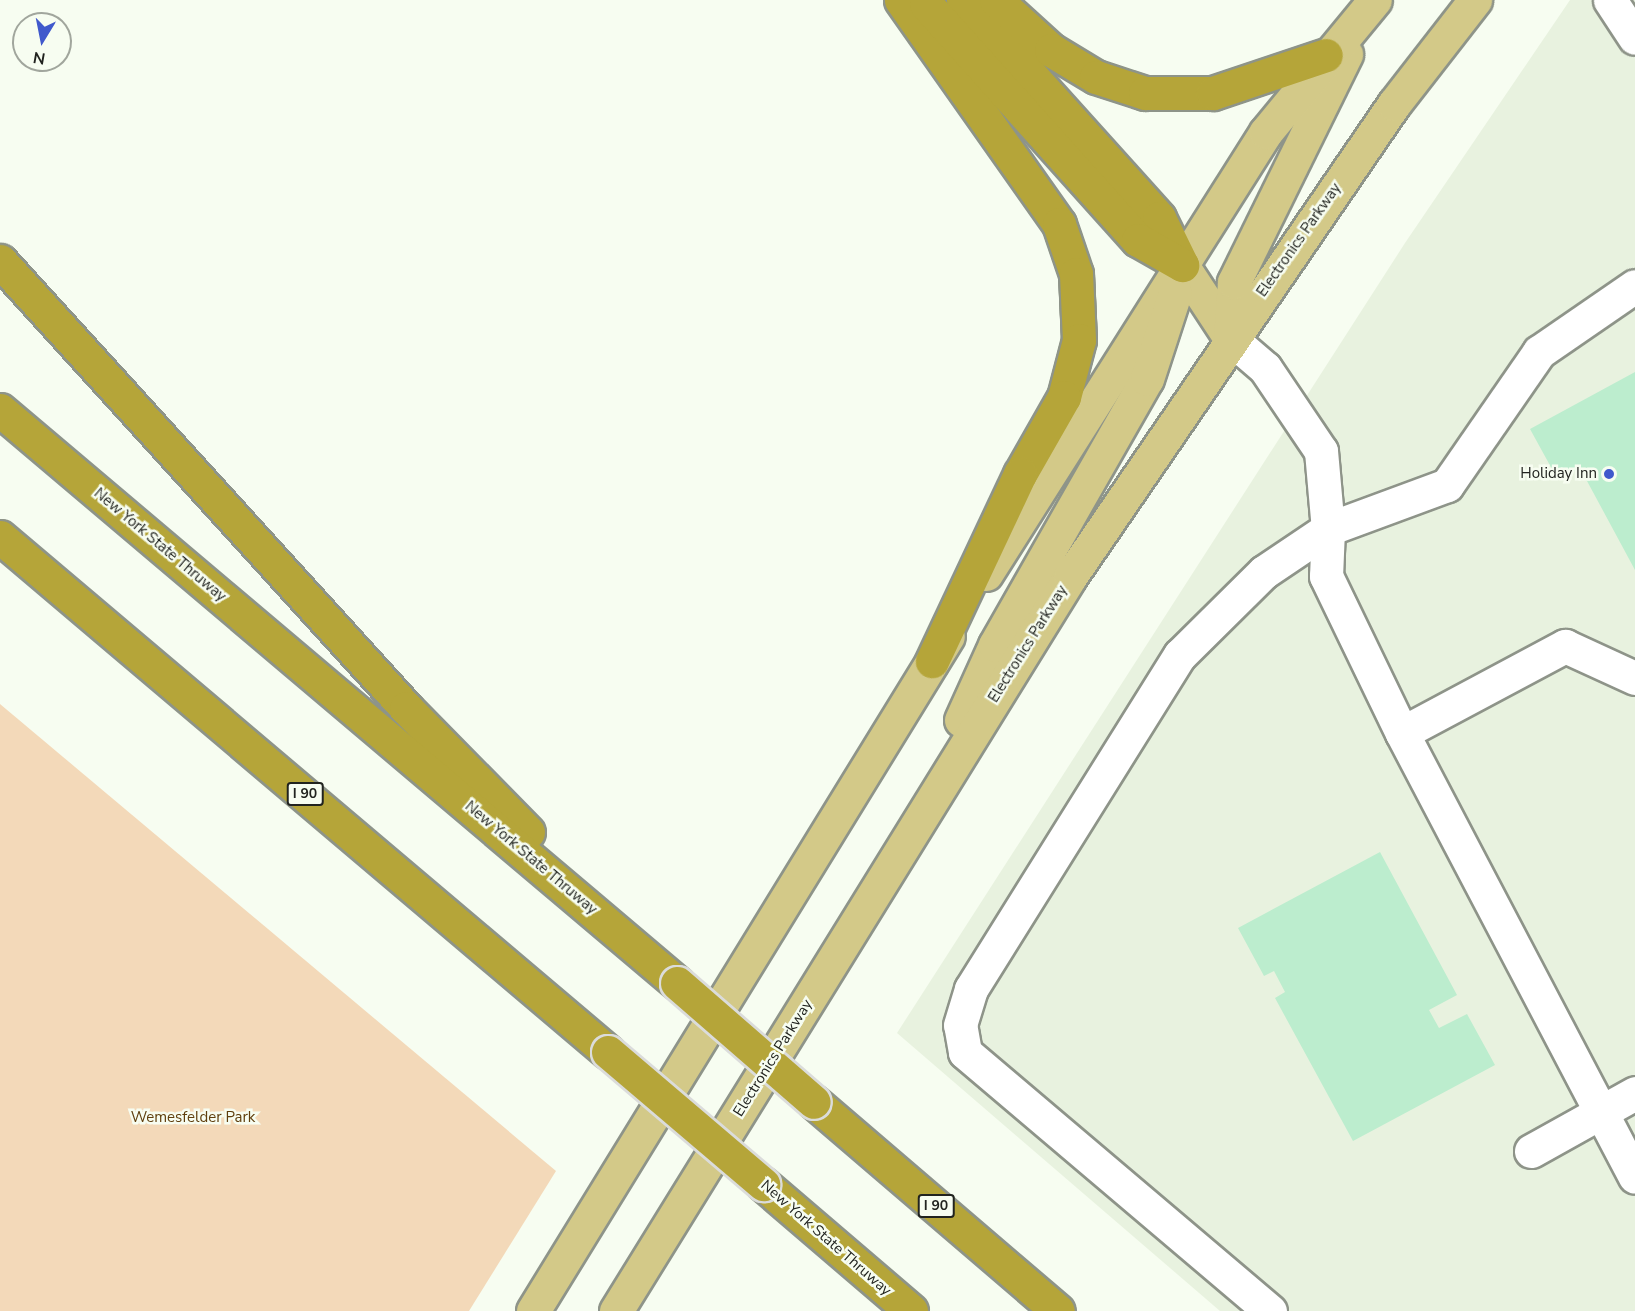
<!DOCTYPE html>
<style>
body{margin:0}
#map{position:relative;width:1635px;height:1311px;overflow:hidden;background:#f7fdf1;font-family:"Nunito Sans",sans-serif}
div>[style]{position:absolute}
.built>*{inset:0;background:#e8f2df}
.green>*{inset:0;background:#f3d9b9}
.building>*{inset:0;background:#bcedce}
.roads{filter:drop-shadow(2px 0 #8e9489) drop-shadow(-2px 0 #8e9489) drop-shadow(0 2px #8e9489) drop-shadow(0 -2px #8e9489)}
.minor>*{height:33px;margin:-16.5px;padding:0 16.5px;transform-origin:16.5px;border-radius:16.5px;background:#fff}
.major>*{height:33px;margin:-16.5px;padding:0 16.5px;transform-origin:16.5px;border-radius:16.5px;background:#d3c988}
.highway>*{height:33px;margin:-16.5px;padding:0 16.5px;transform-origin:16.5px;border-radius:16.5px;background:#b5a539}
.bridges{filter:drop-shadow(2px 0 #dbdcdb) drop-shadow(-2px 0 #dbdcdb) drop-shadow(0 2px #dbdcdb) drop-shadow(0 -2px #dbdcdb)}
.highway-bridge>*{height:33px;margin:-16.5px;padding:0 16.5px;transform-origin:16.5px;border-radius:16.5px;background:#b5a539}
.dots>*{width:16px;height:16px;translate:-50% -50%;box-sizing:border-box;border:3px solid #f7fdf1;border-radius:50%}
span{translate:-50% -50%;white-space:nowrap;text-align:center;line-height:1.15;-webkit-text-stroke:5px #f7fdf1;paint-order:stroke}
.shield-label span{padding:2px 4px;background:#f7fdf1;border:2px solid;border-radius:4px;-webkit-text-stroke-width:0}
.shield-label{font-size:14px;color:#21231f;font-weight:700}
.street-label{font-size:15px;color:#21231f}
.poi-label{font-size:15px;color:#21231f}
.right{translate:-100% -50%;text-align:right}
.park-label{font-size:15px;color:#5f3e0c}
.north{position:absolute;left:12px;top:12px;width:60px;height:60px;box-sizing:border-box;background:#f7fdf1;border:2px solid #a1a69d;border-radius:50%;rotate:190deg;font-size:16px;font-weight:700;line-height:24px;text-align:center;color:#21231f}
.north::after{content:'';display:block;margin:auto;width:21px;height:27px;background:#4059cc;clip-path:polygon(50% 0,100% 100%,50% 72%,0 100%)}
</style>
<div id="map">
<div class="built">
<i style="clip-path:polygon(1570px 0,1635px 0,1635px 1311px,1220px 1311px,897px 1033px,1405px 243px)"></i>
</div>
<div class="green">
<i style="clip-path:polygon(0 704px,556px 1171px,469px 1311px,0 1311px)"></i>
</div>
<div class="building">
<i style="clip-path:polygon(1635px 372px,1635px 570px,1580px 468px,1558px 480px,1530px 429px)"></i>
<i style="clip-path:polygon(1380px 852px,1457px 995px,1429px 1010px,1439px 1028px,1467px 1014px,1495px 1065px,1353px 1141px,1275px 998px,1285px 992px,1274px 971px,1264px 976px,1238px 928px)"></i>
</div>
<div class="roads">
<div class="minor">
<i style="left:1610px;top:0;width:45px;rotate:56.7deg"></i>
<i style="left:1230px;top:338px;width:46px;rotate:40.6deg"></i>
<i style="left:1265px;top:368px;width:100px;rotate:56deg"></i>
<i style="left:1321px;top:451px;width:78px;rotate:84.9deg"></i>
<i style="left:1328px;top:529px;width:127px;rotate:-20.3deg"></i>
<i style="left:1447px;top:485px;width:162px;rotate:-55.3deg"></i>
<i style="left:1539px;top:352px;width:116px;rotate:-34.5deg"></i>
<i style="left:1328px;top:529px;width:47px;rotate:92.4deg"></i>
<i style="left:1326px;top:576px;width:174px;rotate:64.2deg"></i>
<i style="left:1402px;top:733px;width:501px;rotate:62.31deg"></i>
<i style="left:1402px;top:733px;width:185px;rotate:-28.1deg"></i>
<i style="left:1565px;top:646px;width:77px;rotate:24.6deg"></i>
<i style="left:1531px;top:1151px;width:119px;rotate:-29.1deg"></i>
<i style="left:1270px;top:1311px;width:400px;rotate:-139.7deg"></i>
<i style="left:965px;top:1052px;width:27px;rotate:-100deg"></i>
<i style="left:960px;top:1025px;width:38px;rotate:-73deg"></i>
<i style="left:971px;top:989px;width:394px;rotate:-58deg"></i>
<i style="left:1180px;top:655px;width:118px;rotate:-44.7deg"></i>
<i style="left:1264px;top:572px;width:77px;rotate:-33.9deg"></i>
</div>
<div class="major">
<i style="left:1182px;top:265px;width:87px;rotate:56.7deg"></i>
<i style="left:1230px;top:338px;width:56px;rotate:-85.9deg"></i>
<i style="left:1234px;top:282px;width:254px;rotate:-63.8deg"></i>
<i style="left:986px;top:574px;width:523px;rotate:-57.65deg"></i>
<i style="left:1266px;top:132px;width:171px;rotate:-50.5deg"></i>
<i style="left:961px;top:720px;width:82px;rotate:-65.6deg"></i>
<i style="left:995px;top:645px;width:306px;rotate:-60.3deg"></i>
<i style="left:1147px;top:379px;width:90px;rotate:-72deg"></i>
<i style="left:533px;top:1311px;width:792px;rotate:-58.42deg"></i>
<i style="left:616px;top:1311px;width:863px;rotate:-58.26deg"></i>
<i style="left:1070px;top:577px;width:573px;rotate:-55.59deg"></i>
<i style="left:1394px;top:104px;width:132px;rotate:-52.1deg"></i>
</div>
<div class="highway">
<i style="left:901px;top:0;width:274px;rotate:54.8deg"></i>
<i style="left:1059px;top:224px;width:53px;rotate:71.2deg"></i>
<i style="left:1076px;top:274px;width:66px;rotate:87.4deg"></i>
<i style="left:1079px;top:340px;width:59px;rotate:104.7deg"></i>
<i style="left:1064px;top:397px;width:89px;rotate:119.7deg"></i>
<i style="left:1020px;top:474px;width:207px;rotate:115.2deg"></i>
<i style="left:963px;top:0;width:293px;rotate:48deg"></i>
<i style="left:1159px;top:218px;width:52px;rotate:63.9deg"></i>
<i style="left:996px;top:0;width:74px;rotate:42.3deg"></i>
<i style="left:1051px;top:50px;width:52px;rotate:31deg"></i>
<i style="left:1096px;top:77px;width:52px;rotate:18.1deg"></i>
<i style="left:1145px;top:93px;width:68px"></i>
<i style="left:1213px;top:93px;width:119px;rotate:-18.6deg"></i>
<i style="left:926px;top:4px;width:317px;rotate:48.1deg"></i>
<i style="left:1138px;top:240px;width:51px;rotate:29.6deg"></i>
<i style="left:0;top:261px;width:604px;rotate:47.75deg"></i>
<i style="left:406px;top:708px;width:174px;rotate:45.5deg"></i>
<i style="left:0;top:410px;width:887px;rotate:40.24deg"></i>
<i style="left:0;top:537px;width:797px;rotate:40.27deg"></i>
<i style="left:814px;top:1102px;width:321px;rotate:40.6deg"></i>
<i style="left:763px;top:1184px;width:195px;rotate:40.6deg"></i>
</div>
</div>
<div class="bridges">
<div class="highway-bridge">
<i style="left:677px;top:983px;width:181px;rotate:41deg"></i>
<i style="left:608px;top:1052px;width:204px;rotate:40.4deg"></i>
</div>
</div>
<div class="dots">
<i style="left:1609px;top:474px;background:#4059cc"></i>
</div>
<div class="shield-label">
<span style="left:305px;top:794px">I 90</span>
<span style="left:936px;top:1206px">I 90</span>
</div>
<div class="street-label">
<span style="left:1299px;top:240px;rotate:-55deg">Electronics Parkway</span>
<span style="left:160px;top:545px;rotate:40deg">New York State Thruway</span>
<span style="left:1028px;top:644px;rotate:-58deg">Electronics Parkway</span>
<span style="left:531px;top:858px;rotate:40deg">New York State Thruway</span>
<span style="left:773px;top:1058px;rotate:-58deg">Electronics Parkway</span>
<span style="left:826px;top:1238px;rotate:41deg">New York State Thruway</span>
</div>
<div class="poi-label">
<span class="right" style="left:1597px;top:474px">Holiday Inn</span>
</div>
<div class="park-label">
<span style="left:193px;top:1118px">Wemesfelder Park</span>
</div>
<div class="north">N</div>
</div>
